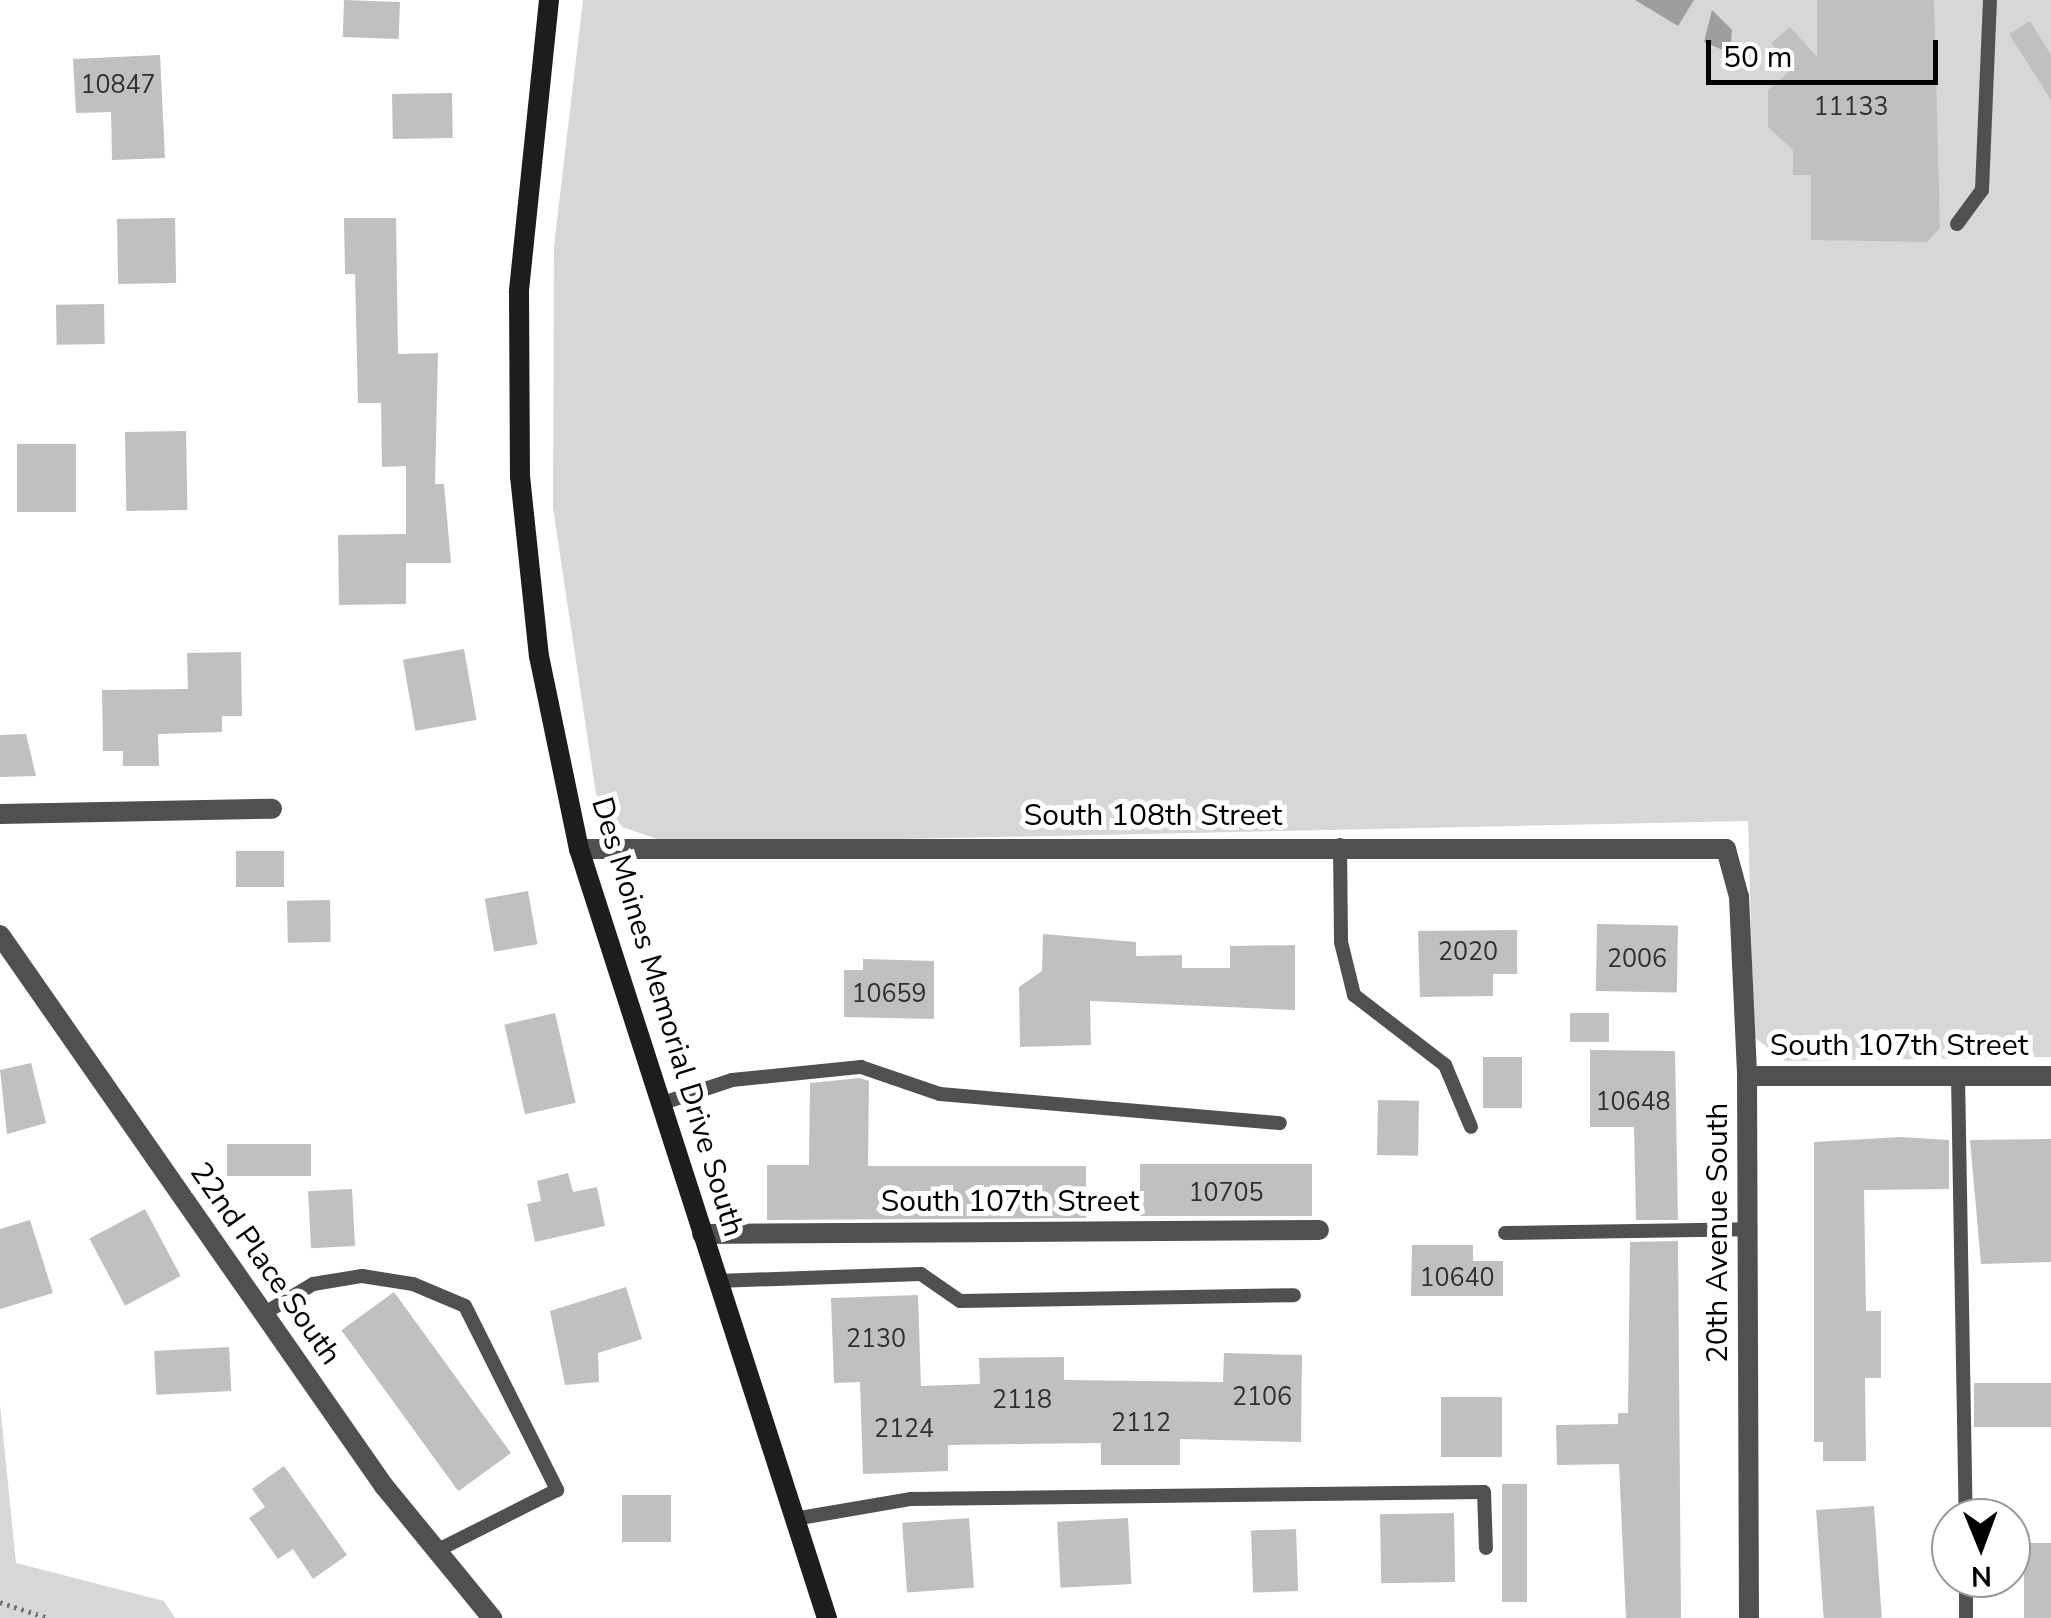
<!DOCTYPE html>
<style>
body{margin:0}
#map{position:relative;width:2051px;height:1618px;overflow:hidden;background:#fff;font-family:"Nunito Sans",sans-serif}
div>[style]{position:absolute}
.green>*{inset:0;background:#d7d7d7}
.water>*{inset:0;background:#9e9e9e}
.building>*{inset:0;background:#c0c0c0;transform-origin:0 0}
.path>*{height:5px;margin-top:-2.5px;transform-origin:0;background:repeating-linear-gradient(90deg,#727272 0 2.5px,transparent 0 7.5px)}
.lane>*{height:14px;margin:-7px;padding:0 7px;transform-origin:7px;border-radius:7px;background:#505050}
.street>*{height:20px;margin:-10px;padding:0 10px;transform-origin:10px;border-radius:10px;background:#505050}
.secondary>*{height:20px;margin:-10px;padding:0 10px;transform-origin:10px;border-radius:10px;background:#1d1d1d}
span{translate:-50% -50%;white-space:nowrap;text-align:center;line-height:1.15;-webkit-text-stroke:10px #fff;paint-order:stroke}
.number-label{font-size:25px;color:#303030}
.number-label span{-webkit-text-stroke-width:0}
.street-label{font-size:30px;color:#000}
.north{position:absolute;left:1931px;top:1498px;width:100px;height:100px;box-sizing:border-box;background:#fff;border:2px solid #999;border-radius:50%;rotate:179deg;font-size:28px;font-weight:700;line-height:40px;text-align:center;color:#000}
.north::after{content:'';display:block;margin:auto;width:35px;height:45px;background:#000;clip-path:polygon(50% 0,100% 100%,50% 72%,0 100%)}
.scale{position:absolute;left:1706px;top:40px;width:232px;height:45px;box-sizing:border-box;border:5px solid #000;border-top:0;padding-left:12px;font-size:30px;line-height:35px;white-space:nowrap;color:#000;-webkit-text-stroke:8px #fff;paint-order:stroke}
</style>
<div id="map">
<div class="green">
<i style="clip-path:polygon(583px 0,2051px 0,2051px 1057px,1785px 1061px,1754px 1037px,1748px 821px,672px 844px,622px 827px,596px 794px,553px 508px,554px 246px)"></i>
<i style="clip-path:polygon(0 1404px,16px 1563px,164px 1601px,175px 1618px,0 1618px)"></i>
</div>
<div class="water">
<i style="clip-path:polygon(1635px 0,1694px 0,1678px 26px)"></i>
<i style="clip-path:polygon(1712px 10px,1732px 30px,1730px 53px,1704px 42px)"></i>
</div>
<div class="building">
<i style="left:344px;top:0;width:56px;height:37px;rotate:2deg"></i>
<i style="clip-path:polygon(1817px 0,1934px 0,1940px 228px,1927px 242px,1811px 240px,1811px 175px,1793px 175px,1793px 150px,1768px 127px,1768px 90px,1794px 67px,1771px 43px,1790px 27px,1817px 57px)"></i>
<i style="clip-path:polygon(2030px 21px,2051px 55px,2051px 100px,2009px 34px)"></i>
<i style="clip-path:polygon(160px 55px,165px 158px,112px 160px,111px 112px,76px 113px,73px 59px)"></i>
<i style="left:452px;top:93px;width:45px;height:60px;rotate:89deg"></i>
<i style="left:175px;top:218px;width:65px;height:58px;rotate:89deg"></i>
<i style="clip-path:polygon(344px 218px,396px 218px,398px 354px,438px 353px,435px 484px,444px 484px,451px 563px,406px 563px,406px 604px,339px 605px,338px 535px,406px 534px,406px 466px,382px 467px,381px 403px,358px 403px,355px 274px,345px 274px)"></i>
<i style="left:104px;top:304px;width:40px;height:48px;rotate:89deg"></i>
<i style="left:186px;top:431px;width:79px;height:61px;rotate:89deg"></i>
<i style="left:76px;top:444px;width:68px;height:59px;rotate:90deg"></i>
<i style="left:464px;top:649px;width:72px;height:62px;rotate:80deg"></i>
<i style="clip-path:polygon(241px 652px,242px 716px,222px 716px,222px 732px,158px 734px,159px 766px,123px 766px,123px 751px,103px 751px,102px 690px,188px 689px,187px 653px)"></i>
<i style="clip-path:polygon(26px 734px,36px 776px,0 777px,0 735px)"></i>
<i style="left:236px;top:851px;width:48px;height:36px"></i>
<i style="left:528px;top:891px;width:54px;height:44px;rotate:80deg"></i>
<i style="left:330px;top:900px;width:42px;height:43px;rotate:89deg"></i>
<i style="left:1597px;top:924px;width:81px;height:67px;rotate:1deg"></i>
<i style="clip-path:polygon(1517px 930px,1517px 974px,1493px 974px,1493px 996px,1420px 997px,1418px 931px)"></i>
<i style="clip-path:polygon(1043px 934px,1136px 942px,1136px 956px,1182px 955px,1182px 968px,1230px 968px,1230px 946px,1295px 945px,1295px 1010px,1090px 1001px,1091px 1045px,1020px 1047px,1019px 987px,1042px 971px)"></i>
<i style="clip-path:polygon(863px 959px,934px 961px,934px 1019px,844px 1017px,844px 970px,863px 970px)"></i>
<i style="left:555px;top:1013px;width:92px;height:52px;rotate:77deg"></i>
<i style="left:1609px;top:1013px;width:29px;height:39px;rotate:90deg"></i>
<i style="clip-path:polygon(1590px 1050px,1675px 1051px,1678px 1220px,1636px 1220px,1634px 1127px,1590px 1127px)"></i>
<i style="left:1522px;top:1057px;width:51px;height:39px;rotate:90deg"></i>
<i style="clip-path:polygon(31px 1063px,46px 1123px,7px 1134px,0 1070px)"></i>
<i style="clip-path:polygon(860px 1078px,869px 1081px,868px 1166px,1086px 1166px,1086px 1218px,767px 1220px,767px 1165px,809px 1165px,810px 1083px)"></i>
<i style="left:1378px;top:1100px;width:41px;height:55px;rotate:1deg"></i>
<i style="clip-path:polygon(1901px 1137px,1949px 1140px,1949px 1189px,1864px 1190px,1866px 1311px,1881px 1311px,1881px 1378px,1865px 1378px,1866px 1461px,1823px 1461px,1823px 1442px,1814px 1442px,1814px 1142px)"></i>
<i style="clip-path:polygon(2051px 1139px,2051px 1262px,1981px 1264px,1970px 1140px)"></i>
<i style="left:227px;top:1144px;width:84px;height:32px"></i>
<i style="left:1312px;top:1164px;width:52px;height:172px;rotate:90deg"></i>
<i style="clip-path:polygon(568px 1173px,573px 1192px,597px 1187px,605px 1226px,535px 1242px,527px 1204px,541px 1201px,537px 1181px)"></i>
<i style="left:352px;top:1189px;width:57px;height:44px;rotate:87deg"></i>
<i style="left:145px;top:1209px;width:76px;height:63px;rotate:62deg"></i>
<i style="clip-path:polygon(30px 1220px,53px 1293px,0 1309px,0 1229px)"></i>
<i style="clip-path:polygon(1678px 1241px,1681px 1618px,1626px 1618px,1619px 1464px,1557px 1465px,1556px 1425px,1618px 1424px,1618px 1413px,1628px 1413px,1630px 1242px)"></i>
<i style="clip-path:polygon(1412px 1245px,1473px 1245px,1473px 1261px,1503px 1261px,1503px 1296px,1411px 1296px)"></i>
<i style="clip-path:polygon(626px 1287px,642px 1339px,598px 1353px,599px 1382px,565px 1385px,550px 1311px)"></i>
<i style="left:394px;top:1292px;width:199px;height:65px;rotate:54deg"></i>
<i style="clip-path:polygon(918px 1295px,921px 1386px,980px 1384px,979px 1358px,1064px 1357px,1064px 1380px,1223px 1382px,1224px 1353px,1302px 1355px,1301px 1442px,1180px 1439px,1180px 1465px,1101px 1465px,1101px 1443px,948px 1445px,948px 1471px,863px 1474px,860px 1382px,834px 1383px,831px 1298px)"></i>
<i style="left:229px;top:1347px;width:44px;height:75px;rotate:87deg"></i>
<i style="left:2051px;top:1383px;width:44px;height:77px;rotate:90deg"></i>
<i style="left:1441px;top:1397px;width:61px;height:60px"></i>
<i style="clip-path:polygon(284px 1466px,347px 1555px,313px 1579px,293px 1549px,278px 1559px,249px 1518px,265px 1507px,252px 1489px)"></i>
<i style="left:1502px;top:1484px;width:25px;height:118px"></i>
<i style="left:622px;top:1495px;width:49px;height:47px"></i>
<i style="left:1874px;top:1506px;width:112px;height:58px;rotate:86deg"></i>
<i style="left:1454px;top:1513px;width:69px;height:74px;rotate:89deg"></i>
<i style="left:969px;top:1518px;width:70px;height:67px;rotate:86deg"></i>
<i style="left:1128px;top:1518px;width:66px;height:71px;rotate:87deg"></i>
<i style="left:1296px;top:1529px;width:62px;height:45px;rotate:88deg"></i>
<i style="left:2024px;top:1543px;width:27px;height:75px"></i>
</div>
<div class="path">
<i style="left:0;top:1602px;width:51px;rotate:18.4deg"></i>
</div>
<div class="lane">
<i style="left:1957px;top:224px;width:42px;rotate:-53.7deg"></i>
<i style="left:1982px;top:190px;width:190px;rotate:-87.6deg"></i>
<i style="left:1340px;top:845px;width:97px;rotate:89.4deg"></i>
<i style="left:1341px;top:942px;width:55px;rotate:76.2deg"></i>
<i style="left:1354px;top:995px;width:115px;rotate:37.6deg"></i>
<i style="left:1445px;top:1065px;width:67px;rotate:67.2deg"></i>
<i style="left:1958px;top:1076px;width:442px;rotate:89deg"></i>
<i style="left:660px;top:1104px;width:76px;rotate:-18.4deg"></i>
<i style="left:732px;top:1080px;width:130px;rotate:-5.8deg"></i>
<i style="left:861px;top:1067px;width:83px;rotate:18.9deg"></i>
<i style="left:940px;top:1094px;width:341px;rotate:4.9deg"></i>
<i style="left:1505px;top:1233px;width:242px;rotate:-0.9deg"></i>
<i style="left:717px;top:1281px;width:204px;rotate:-2deg"></i>
<i style="left:921px;top:1274px;width:47px;rotate:34.7deg"></i>
<i style="left:960px;top:1301px;width:334px;rotate:-1deg"></i>
<i style="left:263px;top:1314px;width:58px;rotate:-31deg"></i>
<i style="left:313px;top:1284px;width:50px;rotate:-9.3deg"></i>
<i style="left:362px;top:1276px;width:52px;rotate:8.9deg"></i>
<i style="left:413px;top:1284px;width:56px;rotate:22.9deg"></i>
<i style="left:465px;top:1306px;width:206px;rotate:63.4deg"></i>
<i style="left:557px;top:1490px;width:136px;rotate:153.2deg"></i>
<i style="left:794px;top:1519px;width:119px;rotate:-9.7deg"></i>
<i style="left:911px;top:1499px;width:573px;rotate:-0.7deg"></i>
<i style="left:1484px;top:1492px;width:56px;rotate:88deg"></i>
<i style="left:1966px;top:1578px;width:40px;rotate:90deg"></i>
</div>
<div class="street">
<i style="left:0;top:814px;width:272px;rotate:-1.1deg"></i>
<i style="left:579px;top:849px;width:1147px"></i>
<i style="left:1726px;top:849px;width:50px;rotate:74.8deg"></i>
<i style="left:1739px;top:897px;width:179px;rotate:87.4deg"></i>
<i style="left:1747px;top:1076px;width:542px;rotate:89.79deg"></i>
<i style="left:0;top:935px;width:672px;rotate:55.13deg"></i>
<i style="left:384px;top:1486px;width:171px;rotate:50.7deg"></i>
<i style="left:1747px;top:1076px;width:304px"></i>
<i style="left:702px;top:1234px;width:617px;rotate:-0.37deg"></i>
</div>
<div class="secondary">
<i style="left:549px;top:0;width:293px;rotate:95.9deg"></i>
<i style="left:519px;top:291px;width:185px;rotate:89.7deg"></i>
<i style="left:520px;top:476px;width:181px;rotate:84deg"></i>
<i style="left:539px;top:656px;width:197px;rotate:78.3deg"></i>
<i style="left:579px;top:849px;width:808px;rotate:72.13deg"></i>
</div>
<div class="number-label">
<span style="left:118px;top:85px">10847</span>
<span style="left:1851px;top:107px">11133</span>
<span style="left:1468px;top:952px">2020</span>
<span style="left:1637px;top:959px">2006</span>
<span style="left:889px;top:994px">10659</span>
<span style="left:1633px;top:1102px">10648</span>
<span style="left:1226px;top:1193px">10705</span>
<span style="left:1457px;top:1278px">10640</span>
<span style="left:876px;top:1339px">2130</span>
<span style="left:1262px;top:1397px">2106</span>
<span style="left:1022px;top:1400px">2118</span>
<span style="left:1141px;top:1423px">2112</span>
<span style="left:904px;top:1429px">2124</span>
</div>
<div class="street-label">
<span style="left:1153px;top:816px">South 108th Street</span>
<span style="left:667px;top:1017px;rotate:73deg">Des Moines Memorial Drive South</span>
<span style="left:1899px;top:1046px">South 107th Street</span>
<span style="left:1010px;top:1202px">South 107th Street</span>
<span style="left:1718px;top:1233px;rotate:-90deg">20th Avenue South</span>
<span style="left:265px;top:1264px;rotate:55deg">22nd Place South</span>
</div>
<div class="north">N</div>
<div class="scale">50 m</div>
</div>
